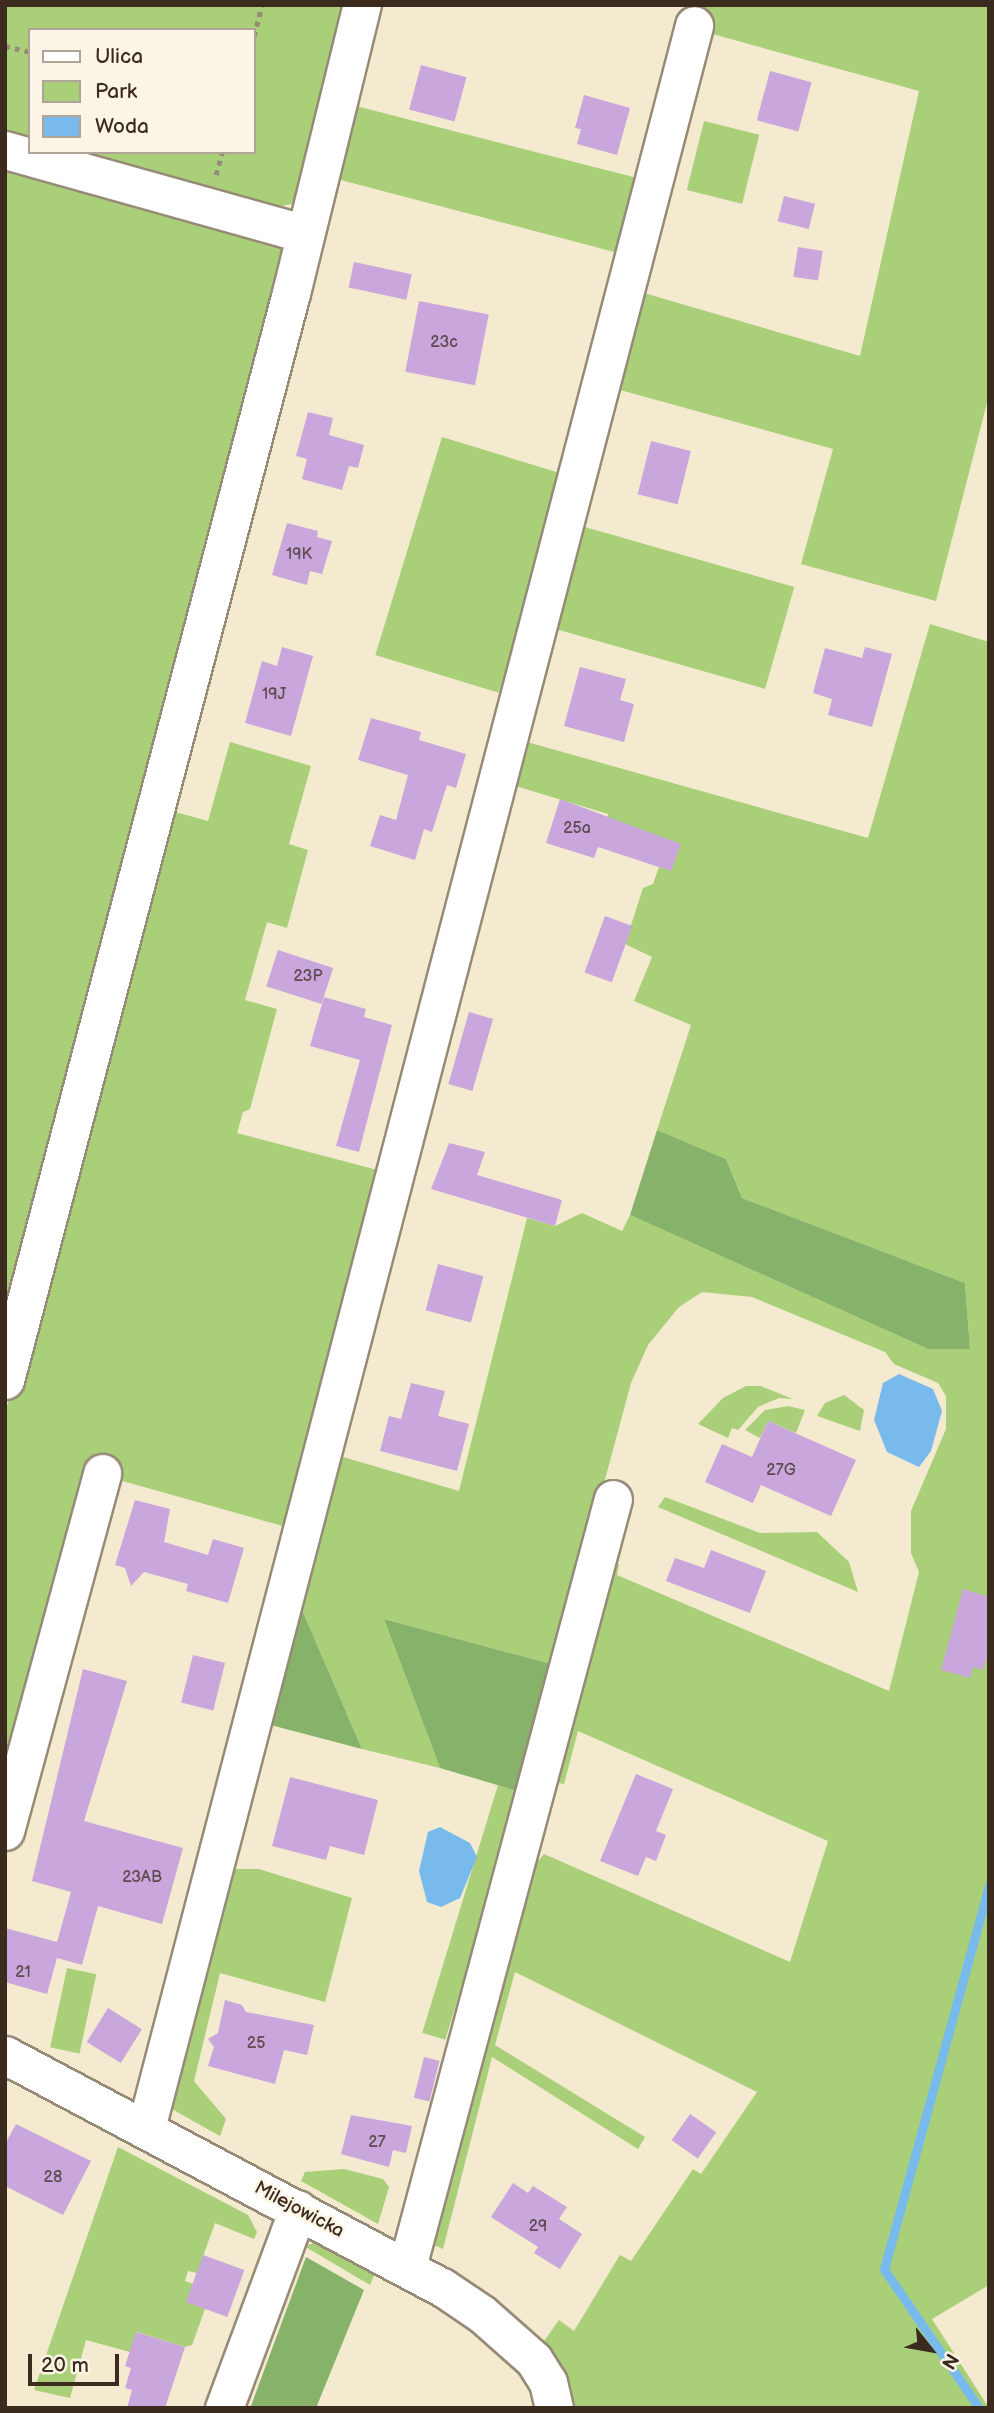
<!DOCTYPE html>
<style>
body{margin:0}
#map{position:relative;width:994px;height:2413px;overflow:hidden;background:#f3ead0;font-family:"Balsamiq Sans",sans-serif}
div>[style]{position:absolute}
.green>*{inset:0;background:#a9cf79;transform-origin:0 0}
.forest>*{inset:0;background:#86b269}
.water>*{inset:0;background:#79baed}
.stream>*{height:9px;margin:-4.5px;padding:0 4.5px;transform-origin:4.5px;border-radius:4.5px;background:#79baed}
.building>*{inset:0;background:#c9a6dc;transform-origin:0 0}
.path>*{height:4.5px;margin-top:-2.25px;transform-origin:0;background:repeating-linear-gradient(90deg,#978a77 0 5px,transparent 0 10px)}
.roads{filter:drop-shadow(2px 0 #978a77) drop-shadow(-2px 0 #978a77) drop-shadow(0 2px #978a77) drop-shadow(0 -2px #978a77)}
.minor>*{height:37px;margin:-18.5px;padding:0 18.5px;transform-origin:18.5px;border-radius:18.5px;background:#fff}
span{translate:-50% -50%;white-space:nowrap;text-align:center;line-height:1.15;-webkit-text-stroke:5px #fcf5e5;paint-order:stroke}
.number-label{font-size:16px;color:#5e494e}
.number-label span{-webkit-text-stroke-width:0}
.street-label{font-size:19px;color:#3b2a1e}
.frame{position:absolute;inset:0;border:7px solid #3b2a1e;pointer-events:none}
.legend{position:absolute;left:28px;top:28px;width:228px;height:126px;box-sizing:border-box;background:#fcf5e5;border:2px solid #afa495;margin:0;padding:9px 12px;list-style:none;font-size:21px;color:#3b2a1e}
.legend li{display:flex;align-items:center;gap:14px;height:35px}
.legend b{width:35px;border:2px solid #afa495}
.north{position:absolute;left:896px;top:2315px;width:70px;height:70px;-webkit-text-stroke:5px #fcf5e5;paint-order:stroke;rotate:121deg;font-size:19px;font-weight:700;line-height:28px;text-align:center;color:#3b2a1e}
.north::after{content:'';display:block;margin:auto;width:24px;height:32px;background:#3b2a1e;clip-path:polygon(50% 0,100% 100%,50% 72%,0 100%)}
.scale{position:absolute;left:28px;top:2354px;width:91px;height:32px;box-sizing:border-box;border:4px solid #3b2a1e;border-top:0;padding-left:9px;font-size:21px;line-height:24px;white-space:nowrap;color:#3b2a1e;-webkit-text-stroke:5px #fcf5e5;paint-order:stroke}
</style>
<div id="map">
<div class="green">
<i style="clip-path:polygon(5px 5px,348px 5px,299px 192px,292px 204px,272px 208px,56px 152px,254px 152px,254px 30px,30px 30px,30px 145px,5px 139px)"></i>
<i style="clip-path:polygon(687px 5px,989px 5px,989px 395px,936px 601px,801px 564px,833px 449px,613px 388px,637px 291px,860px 356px,919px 91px,709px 33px,683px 18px)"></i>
<i style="clip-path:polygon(365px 69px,356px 106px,641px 179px,622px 254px,337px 179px,358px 72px)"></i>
<i style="left:704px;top:121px;width:57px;height:71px;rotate:14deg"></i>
<i style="clip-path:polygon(5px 158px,281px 236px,286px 251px,5px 1335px)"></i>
<i style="left:442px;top:437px;width:129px;height:228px;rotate:17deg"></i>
<i style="left:578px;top:525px;width:225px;height:106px;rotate:16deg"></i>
<i style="clip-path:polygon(930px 624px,989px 642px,989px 2285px,932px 2319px,989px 2408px,563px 2408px,542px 2344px,559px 2320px,574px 2331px,620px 2255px,631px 2261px,693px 2169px,701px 2174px,757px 2092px,515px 1972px,495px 2045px,645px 2137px,638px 2149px,492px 2057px,443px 2249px,427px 2242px,528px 1873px,544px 1854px,790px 1962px,828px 1841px,578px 1731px,564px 1784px,549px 1781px,610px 1564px,619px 1564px,617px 1575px,889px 1691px,919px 1572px,911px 1553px,911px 1511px,946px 1429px,946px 1396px,938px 1383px,894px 1364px,885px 1352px,752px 1297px,702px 1292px,679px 1307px,648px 1345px,631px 1383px,555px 1665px,384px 1619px,440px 1768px,362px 1749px,296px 1596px,333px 1454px,459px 1491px,527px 1218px,555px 1226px,582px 1213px,622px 1231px,630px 1215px,928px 1349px,970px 1349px,965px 1283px,742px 1198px,726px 1159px,657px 1130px,691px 1025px,634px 1001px,652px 957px,625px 944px,643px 888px,653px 884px,659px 867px,671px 870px,680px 844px,607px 821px,608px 814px,509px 784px,520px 740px,868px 838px)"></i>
<i style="clip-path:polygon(230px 742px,311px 766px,289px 844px,308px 850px,287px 928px,267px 922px,245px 1000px,277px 1009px,250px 1109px,243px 1112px,237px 1133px,385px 1172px,290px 1528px,112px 1478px,5px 1790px,5px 1414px,147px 888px,155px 883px,158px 872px,161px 862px,156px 857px,168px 810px,208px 821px)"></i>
<i style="clip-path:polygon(746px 1386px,761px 1386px,793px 1399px,779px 1398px,758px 1407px,738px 1430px,732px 1428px,728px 1438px,698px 1424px,723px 1398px)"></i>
<i style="clip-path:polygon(844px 1395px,864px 1410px,860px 1431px,817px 1416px,825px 1403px)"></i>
<i style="clip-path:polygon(788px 1406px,805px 1410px,796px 1433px,768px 1421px,760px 1438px,745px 1430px,765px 1410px)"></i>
<i style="clip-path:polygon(665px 1497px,760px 1533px,817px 1532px,849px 1562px,858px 1592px,658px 1507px)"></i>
<i style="left:498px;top:1785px;width:24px;height:259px;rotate:17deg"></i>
<i style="clip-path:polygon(229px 1869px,259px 1869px,352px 1898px,325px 2002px,220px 1973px,194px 2081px,226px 2119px,220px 2136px,161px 2103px)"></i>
<i style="left:67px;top:1968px;width:30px;height:81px;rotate:12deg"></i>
<i style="clip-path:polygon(118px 2147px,248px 2215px,257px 2232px,254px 2239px,215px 2223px,197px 2273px,188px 2271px,185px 2281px,193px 2284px,205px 2309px,192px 2345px,185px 2347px,137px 2332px,130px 2352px,86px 2340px,70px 2398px,34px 2390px)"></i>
<i style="clip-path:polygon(344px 2169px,383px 2179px,389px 2187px,378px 2224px,301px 2181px,305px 2172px)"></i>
<i style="clip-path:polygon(314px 2243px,326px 2243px,377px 2268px,370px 2285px,304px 2246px)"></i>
</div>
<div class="forest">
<i style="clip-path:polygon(657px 1130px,726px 1159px,742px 1198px,965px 1283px,970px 1349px,928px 1349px,630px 1215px)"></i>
<i style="clip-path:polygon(296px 1596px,362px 1749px,263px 1723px)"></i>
<i style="clip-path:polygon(384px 1619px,555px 1665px,521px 1792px,440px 1768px)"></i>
<i style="clip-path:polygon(306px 2257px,364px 2290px,316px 2408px,255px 2408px,251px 2406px)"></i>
</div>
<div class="water">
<i style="clip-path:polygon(899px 1374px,933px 1389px,942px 1411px,931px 1451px,919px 1467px,887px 1452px,874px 1420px,883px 1383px)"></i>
<i style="clip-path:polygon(440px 1827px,470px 1843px,477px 1857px,460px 1898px,441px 1907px,427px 1902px,419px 1871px,428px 1832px)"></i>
</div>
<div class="stream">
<i style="left:979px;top:2408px;width:168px;rotate:-124.4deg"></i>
<i style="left:884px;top:2269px;width:399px;rotate:-74.7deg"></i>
</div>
<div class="building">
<i style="left:421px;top:65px;width:47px;height:46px;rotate:15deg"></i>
<i style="left:770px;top:71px;width:43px;height:51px;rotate:15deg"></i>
<i style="clip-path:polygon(584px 95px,630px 108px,617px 155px,577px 144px,581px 129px,575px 128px)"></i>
<i style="left:784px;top:196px;width:32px;height:26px;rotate:14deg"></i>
<i style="left:798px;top:247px;width:25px;height:30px;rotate:9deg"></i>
<i style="left:354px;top:262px;width:59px;height:26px;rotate:12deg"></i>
<i style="left:419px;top:301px;width:71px;height:72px;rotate:11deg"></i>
<i style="clip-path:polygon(308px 412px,333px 418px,329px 435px,364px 445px,358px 468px,349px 466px,342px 490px,302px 479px,307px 459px,296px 456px)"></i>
<i style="left:651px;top:441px;width:41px;height:55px;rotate:14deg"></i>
<i style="clip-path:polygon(287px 523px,318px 531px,317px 537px,332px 541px,322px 574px,310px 571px,307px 585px,272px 575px)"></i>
<i style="clip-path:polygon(282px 647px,313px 656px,291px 736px,245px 723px,262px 661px,277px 666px)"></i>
<i style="clip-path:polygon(865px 647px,892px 654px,872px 727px,828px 715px,832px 699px,813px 693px,825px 648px,862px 658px)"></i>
<i style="clip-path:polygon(580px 667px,626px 679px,620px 700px,634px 704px,624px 742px,564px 726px)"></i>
<i style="clip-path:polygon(371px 718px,421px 732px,419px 740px,466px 754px,456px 788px,447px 785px,432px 832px,424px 829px,415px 860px,370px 846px,380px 815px,396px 820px,408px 775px,358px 760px)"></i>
<i style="clip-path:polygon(560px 799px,681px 844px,671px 871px,598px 847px,594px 858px,546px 843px)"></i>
<i style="left:605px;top:916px;width:29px;height:60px;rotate:20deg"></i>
<i style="left:278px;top:950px;width:58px;height:38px;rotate:18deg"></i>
<i style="clip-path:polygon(324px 997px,366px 1009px,364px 1017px,392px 1025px,359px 1152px,336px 1146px,360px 1060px,310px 1046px)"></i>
<i style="left:469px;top:1012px;width:25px;height:75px;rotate:16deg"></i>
<i style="clip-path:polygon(449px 1143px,485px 1152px,477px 1175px,562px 1200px,555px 1226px,431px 1189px)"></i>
<i style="left:438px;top:1264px;width:47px;height:48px;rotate:15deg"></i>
<i style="clip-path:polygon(411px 1383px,445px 1391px,438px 1416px,469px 1424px,457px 1471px,380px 1451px,389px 1416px,401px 1419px)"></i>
<i style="clip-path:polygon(768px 1421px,856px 1460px,831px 1516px,761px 1485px,753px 1503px,705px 1482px,722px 1444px,752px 1457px)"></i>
<i style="clip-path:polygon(135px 1500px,170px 1509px,164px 1542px,208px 1555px,213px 1539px,244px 1548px,228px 1603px,186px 1591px,188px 1584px,144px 1572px,131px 1586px,125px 1568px,115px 1565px)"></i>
<i style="clip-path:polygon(711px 1550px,766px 1571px,750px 1613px,666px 1581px,675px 1558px,704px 1568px)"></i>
<i style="clip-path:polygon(963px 1589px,989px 1597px,989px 1650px,983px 1670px,973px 1667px,970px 1678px,941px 1670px)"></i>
<i style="left:193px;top:1655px;width:33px;height:49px;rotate:14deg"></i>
<i style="clip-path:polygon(83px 1669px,127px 1681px,84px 1821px,183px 1848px,162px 1924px,98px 1906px,82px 1965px,57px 1958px,47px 1994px,5px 1982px,5px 1928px,57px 1942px,71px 1892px,32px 1881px)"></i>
<i style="clip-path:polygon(636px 1774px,673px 1789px,656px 1831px,666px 1835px,656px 1861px,646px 1857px,638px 1876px,600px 1861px)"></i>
<i style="clip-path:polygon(290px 1777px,378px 1800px,364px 1855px,330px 1846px,326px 1860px,272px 1846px)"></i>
<i style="clip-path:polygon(225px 2000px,242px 2005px,246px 2012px,314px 2025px,307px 2055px,284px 2050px,275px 2084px,208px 2066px,214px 2047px,208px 2039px,218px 2033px)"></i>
<i style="left:108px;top:2008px;width:40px;height:40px;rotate:32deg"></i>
<i style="left:424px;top:2057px;width:16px;height:42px;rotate:14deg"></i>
<i style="left:690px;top:2114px;width:32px;height:32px;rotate:35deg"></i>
<i style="clip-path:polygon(351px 2115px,412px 2126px,406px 2153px,393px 2150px,389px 2167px,341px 2154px)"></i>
<i style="clip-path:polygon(16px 2124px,91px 2161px,63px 2215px,5px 2186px,5px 2144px)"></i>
<i style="clip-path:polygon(513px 2183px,528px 2193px,533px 2186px,567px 2207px,559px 2219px,582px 2234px,560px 2269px,534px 2253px,538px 2247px,491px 2217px)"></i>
<i style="left:203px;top:2255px;width:44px;height:50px;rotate:20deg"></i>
<i style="clip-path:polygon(136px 2332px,185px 2347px,165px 2408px,127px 2408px,132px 2390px,125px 2388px,131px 2368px,125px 2366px)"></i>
</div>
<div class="path">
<i style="left:254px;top:36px;width:32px;rotate:-76deg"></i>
<i style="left:5px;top:46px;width:26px;rotate:13deg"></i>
<i style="left:216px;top:175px;width:24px;rotate:-75deg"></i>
</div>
<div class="roads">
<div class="minor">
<i style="left:5px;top:150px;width:309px;rotate:15.6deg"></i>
<i style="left:5px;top:1380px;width:1124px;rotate:-75.26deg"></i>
<i style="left:291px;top:293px;width:297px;rotate:-76.2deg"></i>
<i style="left:5px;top:1831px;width:371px;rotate:-74.8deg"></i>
<i style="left:5px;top:2055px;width:495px;rotate:28deg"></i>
<i style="left:442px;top:2287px;width:48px;rotate:34deg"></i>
<i style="left:482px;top:2314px;width:69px;rotate:41.5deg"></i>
<i style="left:534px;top:2360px;width:26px;rotate:58deg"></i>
<i style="left:548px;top:2382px;width:27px;rotate:77deg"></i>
<i style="left:146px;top:2128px;width:2173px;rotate:-75.39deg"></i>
<i style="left:407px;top:2267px;width:795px;rotate:-74.99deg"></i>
<i style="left:224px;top:2408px;width:212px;rotate:-69.6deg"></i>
</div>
</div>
<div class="number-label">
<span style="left:444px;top:343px">23c</span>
<span style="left:299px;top:555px">19K</span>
<span style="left:274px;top:695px">19J</span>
<span style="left:577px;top:829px">25a</span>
<span style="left:308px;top:977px">23P</span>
<span style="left:781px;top:1471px">27G</span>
<span style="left:142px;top:1878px">23AB</span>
<span style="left:23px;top:1973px">21</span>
<span style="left:256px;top:2044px">25</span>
<span style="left:377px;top:2143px">27</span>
<span style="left:53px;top:2178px">28</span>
<span style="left:538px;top:2227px">29</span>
</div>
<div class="street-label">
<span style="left:299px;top:2210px;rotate:28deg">Milejowicka</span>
</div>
<div class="frame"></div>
<ul class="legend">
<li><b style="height:9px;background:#fff"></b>Ulica</li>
<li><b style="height:19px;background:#a9cf79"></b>Park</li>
<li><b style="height:19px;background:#79baed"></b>Woda</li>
</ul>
<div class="north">N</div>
<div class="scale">20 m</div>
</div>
